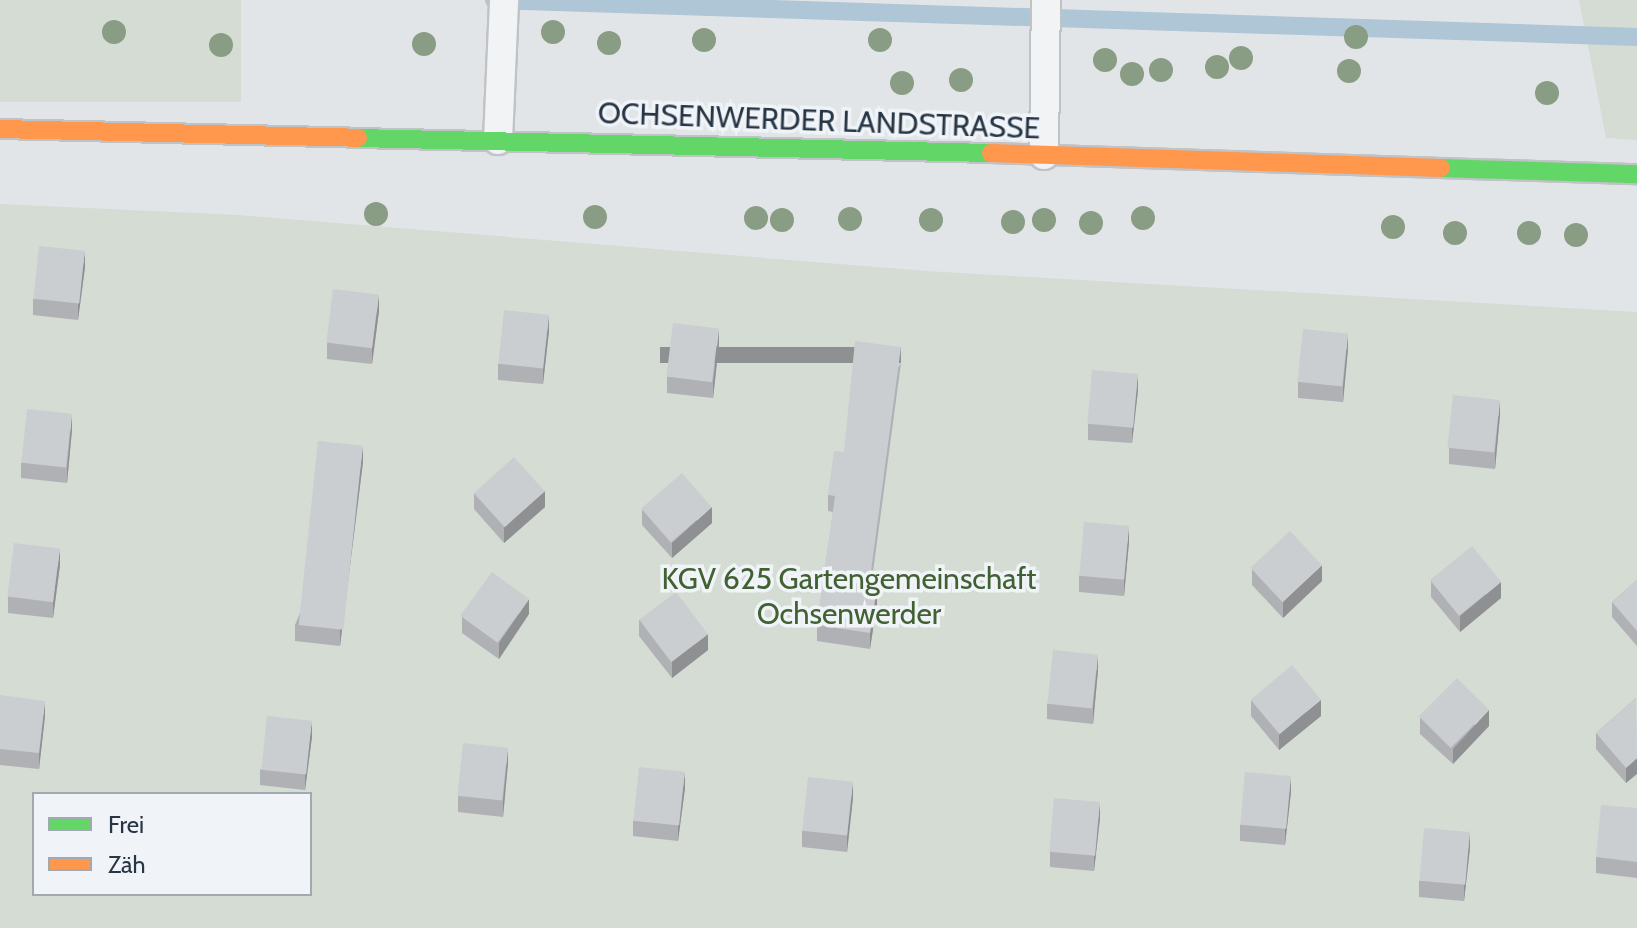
<!DOCTYPE html>
<meta charset="utf-8">
<style>
body{margin:0}
#map{position:relative;width:1637px;height:928px;overflow:hidden;background:#e2e5e8;font-family:Cabin,sans-serif}
div>[style]{position:absolute}
.green>*{inset:0;background:#d4dcd3;transform-origin:0 0}
.stream>*{height:18px;margin:-9px;padding:0 9px;transform-origin:9px;border-radius:9px;background:#aec6d6}
.roads{filter:drop-shadow(2px 0 #c0c3c6) drop-shadow(-2px 0 #c0c3c6) drop-shadow(0 2px #c0c3c6) drop-shadow(0 -2px #c0c3c6)}
.lane>*{height:28px;margin:-14px;padding:0 14px;transform-origin:14px;border-radius:14px;background:#f2f3f4}
.fast>*{height:18px;margin:-9px;padding:0 9px;transform-origin:9px;border-radius:9px;background:#63d668}
.slow>*{height:18px;margin:-9px;padding:0 9px;transform-origin:9px;border-radius:9px;background:#ff974d}
.trees>*{width:24px;height:24px;margin:-12px;border-radius:50%;background:#899c84}
.wall>*{inset:0;background:#afb1b4}
.shaded-wall>*{inset:0;background:#8e9092;transform-origin:0 0}
.building>*{inset:0;background:#cbced1;transform-origin:0 0}
span{translate:-50% -50%;white-space:nowrap;text-align:center;line-height:1.15;-webkit-text-stroke:7px #f0f4f8;paint-order:stroke}
.street-label{font-size:30px;color:#273544}
.park-label{font-size:30px;color:#416133}
.legend{position:absolute;left:32px;top:792px;width:280px;height:104px;box-sizing:border-box;background:#f0f4f8;border:2px solid #a0a8b0;margin:0;padding:10px 14px;list-style:none;font-size:24px;color:#273544}
.legend li{display:flex;align-items:center;gap:16px;height:40px}
.legend b{width:40px;border:2px solid #a0a8b0}
</style>
<div id="map">
<div class="green">
<i style="left:0;top:0;width:241px;height:102px"></i>
<i style="clip-path:polygon(1579px 0,1637px 0,1637px 140px,1606px 138px)"></i>
<i style="clip-path:polygon(evenodd,0 204px,239px 215px,926px 271px,1637px 312px,1637px 928px,0 928px,0 204px,34px 794px,310px 794px,310px 894px,34px 894px,34px 794px)"></i>
</div>
<div class="stream">
<i style="left:494px;top:0;width:1144px;rotate:1.85deg"></i>
</div>
<div class="roads">
<div class="lane">
<i style="left:498px;top:140px;width:140px;rotate:-87.5deg"></i>
<i style="left:1044px;top:155px;width:155px;rotate:-89.3deg"></i>
</div>
<div class="fast">
<i style="left:358px;top:138px;width:633px;rotate:1.36deg"></i>
<i style="left:1441px;top:168px;width:196px;rotate:1.8deg"></i>
</div>
<div class="slow">
<i style="left:0;top:129px;width:358px;rotate:1.4deg"></i>
<i style="left:991px;top:153px;width:450px;rotate:1.9deg"></i>
</div>
</div>
<div class="trees">
<i style="left:114px;top:32px"></i>
<i style="left:553px;top:32px"></i>
<i style="left:1356px;top:37px"></i>
<i style="left:704px;top:40px"></i>
<i style="left:880px;top:40px"></i>
<i style="left:609px;top:43px"></i>
<i style="left:424px;top:44px"></i>
<i style="left:221px;top:45px"></i>
<i style="left:1241px;top:58px"></i>
<i style="left:1105px;top:60px"></i>
<i style="left:1217px;top:67px"></i>
<i style="left:1161px;top:70px"></i>
<i style="left:1349px;top:71px"></i>
<i style="left:1132px;top:74px"></i>
<i style="left:961px;top:80px"></i>
<i style="left:902px;top:83px"></i>
<i style="left:1547px;top:93px"></i>
<i style="left:376px;top:214px"></i>
<i style="left:595px;top:217px"></i>
<i style="left:756px;top:218px"></i>
<i style="left:1143px;top:218px"></i>
<i style="left:850px;top:219px"></i>
<i style="left:782px;top:220px"></i>
<i style="left:931px;top:220px"></i>
<i style="left:1044px;top:220px"></i>
<i style="left:1013px;top:222px"></i>
<i style="left:1091px;top:223px"></i>
<i style="left:1393px;top:227px"></i>
<i style="left:1455px;top:233px"></i>
<i style="left:1529px;top:233px"></i>
<i style="left:1576px;top:235px"></i>
</div>
<div class="wall">
<i style="clip-path:polygon(85px 267px,78px 320px,33px 315px,33px 299px)"></i>
<i style="clip-path:polygon(379px 311px,372px 364px,327px 359px,327px 343px)"></i>
<i style="clip-path:polygon(549px 331px,543px 384px,498px 380px,498px 364px)"></i>
<i style="clip-path:polygon(719px 344px,713px 398px,667px 393px,667px 377px)"></i>
<i style="clip-path:polygon(1348px 349px,1343px 402px,1298px 398px,1298px 382px)"></i>
<i style="clip-path:polygon(901px 363px,871px 587px,877px 603px,870px 649px,817px 641px,817px 625px,833px 512px,828px 511px,828px 495px,844px 452px)"></i>
<i style="clip-path:polygon(1138px 390px,1132px 443px,1088px 440px,1088px 424px)"></i>
<i style="clip-path:polygon(1500px 415px,1495px 469px,1449px 464px,1449px 448px)"></i>
<i style="clip-path:polygon(72px 430px,67px 483px,21px 478px,21px 463px)"></i>
<i style="clip-path:polygon(363px 462px,340px 646px,295px 641px,295px 625px)"></i>
<i style="clip-path:polygon(474px 493px,545px 507px,504px 543px,474px 509px)"></i>
<i style="clip-path:polygon(642px 510px,712px 523px,672px 558px,642px 525px)"></i>
<i style="clip-path:polygon(1129px 542px,1124px 596px,1079px 592px,1079px 576px)"></i>
<i style="clip-path:polygon(60px 565px,53px 618px,8px 613px,8px 597px)"></i>
<i style="clip-path:polygon(1252px 569px,1322px 581px,1283px 618px,1252px 585px)"></i>
<i style="clip-path:polygon(1637px 580px,1637px 646px,1612px 617px,1612px 602px)"></i>
<i style="clip-path:polygon(1431px 581px,1501px 598px,1460px 632px,1431px 597px)"></i>
<i style="clip-path:polygon(529px 614px,499px 659px,462px 633px,462px 617px)"></i>
<i style="clip-path:polygon(639px 620px,708px 650px,672px 678px,639px 636px)"></i>
<i style="clip-path:polygon(1098px 670px,1093px 724px,1047px 719px,1047px 704px)"></i>
<i style="clip-path:polygon(0 695px,45px 716px,39px 769px,0 765px)"></i>
<i style="clip-path:polygon(1636px 698px,1626px 783px,1596px 749px,1596px 733px)"></i>
<i style="clip-path:polygon(1251px 700px,1321px 716px,1279px 750px,1251px 716px)"></i>
<i style="clip-path:polygon(1420px 718px,1489px 726px,1453px 764px,1420px 734px)"></i>
<i style="clip-path:polygon(312px 737px,305px 790px,260px 785px,260px 770px)"></i>
<i style="clip-path:polygon(508px 763px,503px 817px,458px 812px,458px 796px)"></i>
<i style="clip-path:polygon(685px 788px,678px 841px,633px 836px,633px 821px)"></i>
<i style="clip-path:polygon(1291px 792px,1285px 845px,1240px 841px,1240px 825px)"></i>
<i style="clip-path:polygon(853px 798px,847px 852px,802px 847px,802px 831px)"></i>
<i style="clip-path:polygon(1637px 808px,1637px 878px,1596px 873px,1596px 857px)"></i>
<i style="clip-path:polygon(1100px 818px,1094px 871px,1050px 867px,1050px 852px)"></i>
<i style="clip-path:polygon(1470px 848px,1464px 901px,1419px 897px,1419px 881px)"></i>
</div>
<div class="shaded-wall">
<i style="clip-path:polygon(85px 251px,85px 267px,78px 320px,78px 304px)"></i>
<i style="clip-path:polygon(379px 295px,379px 311px,372px 364px,372px 348px)"></i>
<i style="clip-path:polygon(549px 315px,549px 331px,543px 384px,543px 369px)"></i>
<i style="clip-path:polygon(719px 329px,719px 344px,713px 398px,713px 383px)"></i>
<i style="clip-path:polygon(1348px 334px,1348px 349px,1343px 402px,1343px 387px)"></i>
<i style="left:901px;top:347px;width:16px;height:241px;rotate:90deg"></i>
<i style="clip-path:polygon(1138px 374px,1138px 390px,1132px 443px,1132px 428px)"></i>
<i style="clip-path:polygon(1500px 400px,1500px 415px,1495px 469px,1495px 453px)"></i>
<i style="clip-path:polygon(72px 414px,72px 430px,67px 483px,67px 468px)"></i>
<i style="clip-path:polygon(363px 446px,363px 462px,340px 646px,340px 630px)"></i>
<i style="clip-path:polygon(545px 491px,545px 507px,504px 543px,504px 527px)"></i>
<i style="clip-path:polygon(712px 507px,712px 523px,672px 558px,672px 543px)"></i>
<i style="clip-path:polygon(1129px 526px,1129px 542px,1124px 596px,1124px 580px)"></i>
<i style="clip-path:polygon(60px 549px,60px 565px,53px 618px,53px 602px)"></i>
<i style="clip-path:polygon(1322px 565px,1322px 581px,1283px 618px,1283px 602px)"></i>
<i style="clip-path:polygon(1501px 582px,1501px 598px,1460px 632px,1460px 616px)"></i>
<i style="clip-path:polygon(877px 587px,877px 603px,870px 649px,870px 633px)"></i>
<i style="clip-path:polygon(529px 599px,529px 614px,499px 659px,499px 643px)"></i>
<i style="clip-path:polygon(708px 634px,708px 650px,672px 678px,672px 662px)"></i>
<i style="clip-path:polygon(1098px 655px,1098px 670px,1093px 724px,1093px 708px)"></i>
<i style="clip-path:polygon(1321px 700px,1321px 716px,1279px 750px,1279px 734px)"></i>
<i style="clip-path:polygon(45px 701px,45px 716px,39px 769px,39px 753px)"></i>
<i style="clip-path:polygon(1489px 710px,1489px 726px,1453px 764px,1453px 749px)"></i>
<i style="clip-path:polygon(312px 721px,312px 737px,305px 790px,305px 774px)"></i>
<i style="clip-path:polygon(508px 748px,508px 763px,503px 817px,503px 801px)"></i>
<i style="clip-path:polygon(1637px 758px,1637px 774px,1626px 783px,1626px 768px)"></i>
<i style="clip-path:polygon(685px 772px,685px 788px,678px 841px,678px 826px)"></i>
<i style="clip-path:polygon(1291px 776px,1291px 792px,1285px 845px,1285px 829px)"></i>
<i style="clip-path:polygon(853px 782px,853px 798px,847px 852px,847px 836px)"></i>
<i style="clip-path:polygon(1100px 802px,1100px 818px,1094px 871px,1094px 856px)"></i>
<i style="clip-path:polygon(1470px 832px,1470px 848px,1464px 901px,1464px 886px)"></i>
</div>
<div class="building">
<i style="left:39px;top:246px;width:46px;height:53px;rotate:6deg"></i>
<i style="left:333px;top:289px;width:46px;height:54px;rotate:7deg"></i>
<i style="left:504px;top:310px;width:45px;height:54px;rotate:6deg"></i>
<i style="left:673px;top:323px;width:46px;height:54px;rotate:7deg"></i>
<i style="left:1303px;top:329px;width:45px;height:53px;rotate:6deg"></i>
<i style="clip-path:polygon(855px 341px,901px 347px,869px 586px,877px 587px,870px 633px,817px 625px,835px 496px,828px 495px,834px 451px,844px 452px)"></i>
<i style="left:1092px;top:370px;width:46px;height:54px;rotate:5deg"></i>
<i style="left:1453px;top:395px;width:47px;height:53px;rotate:6deg"></i>
<i style="left:27px;top:409px;width:45px;height:54px;rotate:6deg"></i>
<i style="left:318px;top:441px;width:45px;height:185px;rotate:6deg"></i>
<i style="left:514px;top:457px;width:46px;height:54px;rotate:48deg"></i>
<i style="left:682px;top:473px;width:45px;height:54px;rotate:49deg"></i>
<i style="left:1084px;top:522px;width:45px;height:54px;rotate:5deg"></i>
<i style="left:1290px;top:531px;width:47px;height:54px;rotate:47deg"></i>
<i style="left:14px;top:543px;width:46px;height:54px;rotate:7deg"></i>
<i style="left:1472px;top:546px;width:46px;height:54px;rotate:51deg"></i>
<i style="left:492px;top:572px;width:46px;height:54px;rotate:36deg"></i>
<i style="clip-path:polygon(1637px 580px,1637px 631px,1612px 602px)"></i>
<i style="left:676px;top:592px;width:53px;height:46px;rotate:53deg"></i>
<i style="left:1053px;top:650px;width:45px;height:54px;rotate:6deg"></i>
<i style="left:1292px;top:665px;width:45px;height:54px;rotate:50deg"></i>
<i style="left:1457px;top:678px;width:45px;height:54px;rotate:45deg"></i>
<i style="clip-path:polygon(0 695px,45px 701px,39px 753px,0 749px)"></i>
<i style="clip-path:polygon(1636px 698px,1637px 758px,1626px 768px,1596px 733px)"></i>
<i style="left:267px;top:716px;width:45px;height:54px;rotate:6deg"></i>
<i style="left:463px;top:743px;width:45px;height:53px;rotate:6deg"></i>
<i style="left:639px;top:767px;width:46px;height:54px;rotate:6deg"></i>
<i style="left:1245px;top:772px;width:46px;height:53px;rotate:5deg"></i>
<i style="left:808px;top:777px;width:45px;height:54px;rotate:6deg"></i>
<i style="left:1054px;top:798px;width:46px;height:54px;rotate:5deg"></i>
<i style="clip-path:polygon(1601px 805px,1637px 808px,1637px 862px,1596px 857px)"></i>
<i style="left:1424px;top:828px;width:46px;height:53px;rotate:5deg"></i>
</div>
<div class="street-label">
<span style="left:819px;top:121px;rotate:2deg">OCHSENWERDER LANDSTRASSE</span>
</div>
<div class="park-label">
<span style="left:849px;top:596px">KGV 625 Gartengemeinschaft<br>Ochsenwerder</span>
</div>
<ul class="legend">
<li><b style="height:10px;background:#63d668"></b>Frei</li>
<li><b style="height:10px;background:#ff974d"></b>Zäh</li>
</ul>
</div>
